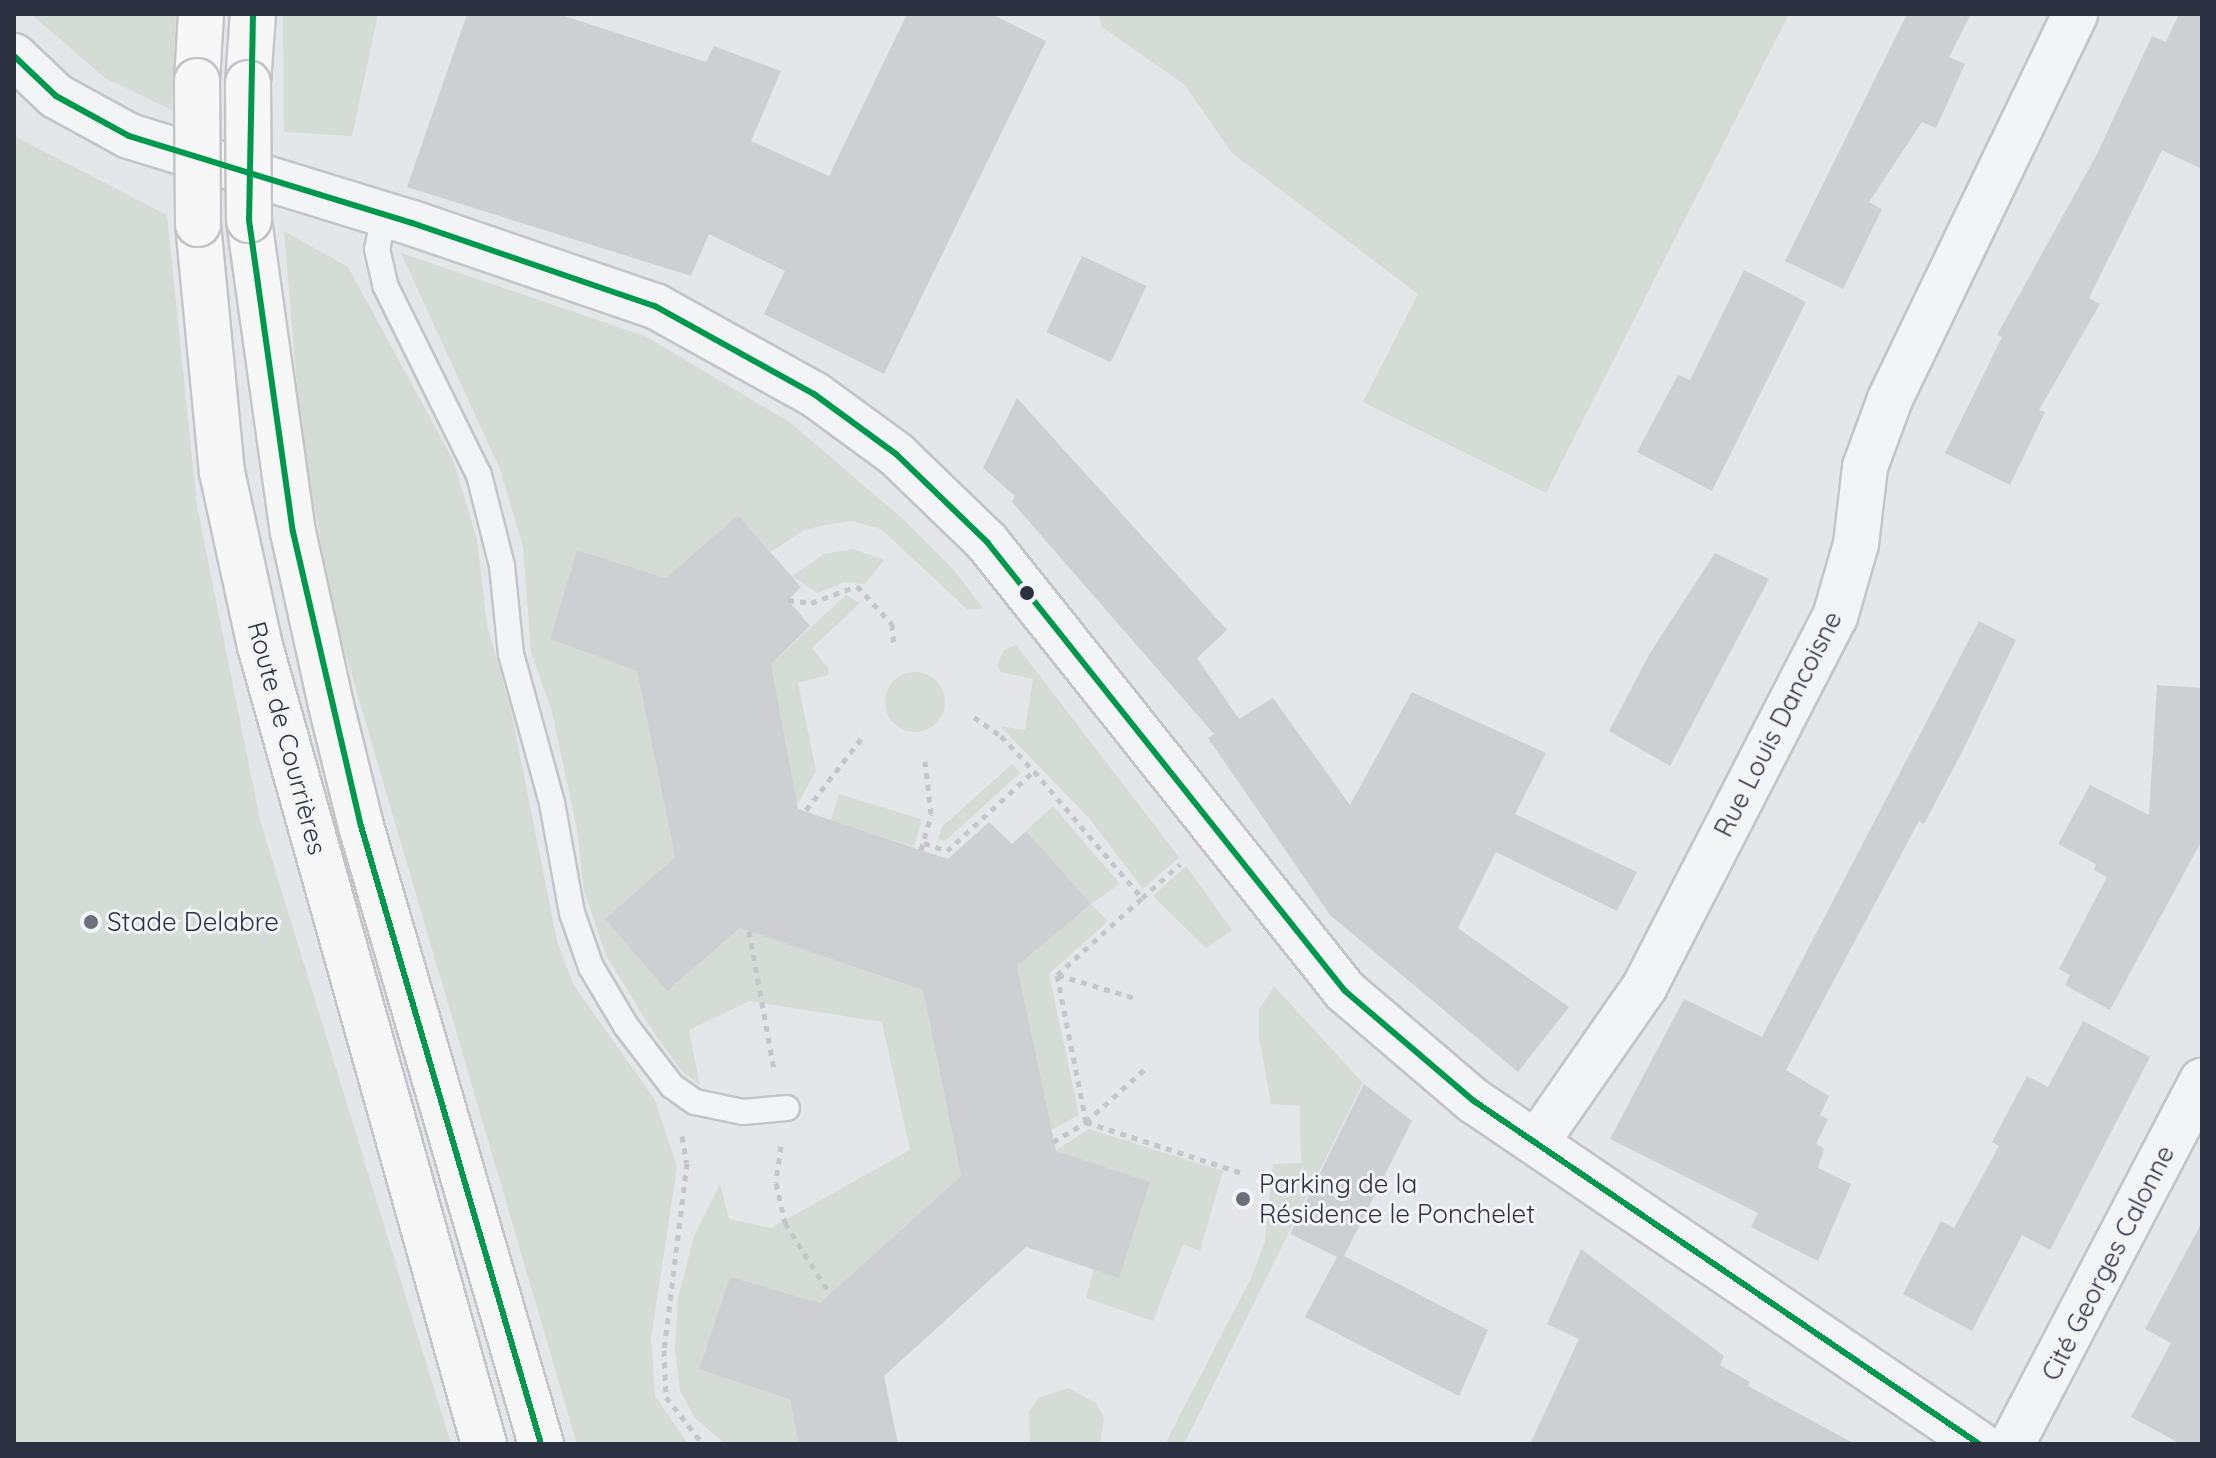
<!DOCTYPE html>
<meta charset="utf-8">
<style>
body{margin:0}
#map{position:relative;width:2216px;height:1458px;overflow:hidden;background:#e4e6e9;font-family:Quicksand,sans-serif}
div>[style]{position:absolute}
.green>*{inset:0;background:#d4dcd5;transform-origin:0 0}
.round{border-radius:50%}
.building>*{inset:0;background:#cecfd2;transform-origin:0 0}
.path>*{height:5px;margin-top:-2.5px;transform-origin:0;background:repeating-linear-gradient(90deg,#c5c6ca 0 6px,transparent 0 12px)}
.roads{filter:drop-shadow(2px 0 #c2c4c7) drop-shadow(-2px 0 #c2c4c7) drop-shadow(0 2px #c2c4c7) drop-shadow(0 -2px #c2c4c7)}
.service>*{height:24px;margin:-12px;padding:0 12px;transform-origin:12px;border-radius:12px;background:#f3f4f5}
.minor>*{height:44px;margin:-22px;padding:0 22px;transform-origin:22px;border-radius:22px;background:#f3f4f5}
.secondary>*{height:44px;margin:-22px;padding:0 22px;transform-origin:22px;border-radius:22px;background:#f7f7f7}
.bridges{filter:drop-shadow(2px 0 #c2c4c7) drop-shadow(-2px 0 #c2c4c7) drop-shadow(0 2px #c2c4c7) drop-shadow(0 -2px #c2c4c7)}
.secondary-bridge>*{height:44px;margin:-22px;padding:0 22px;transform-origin:22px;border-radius:22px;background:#f7f7f7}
.bus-1>*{height:6px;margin:-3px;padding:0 3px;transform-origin:3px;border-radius:3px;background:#00984d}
.dots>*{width:22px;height:22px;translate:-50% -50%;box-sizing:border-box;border:4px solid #f2f4f7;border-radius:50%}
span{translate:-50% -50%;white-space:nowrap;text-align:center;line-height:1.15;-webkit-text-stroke:6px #f2f4f7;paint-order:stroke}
.street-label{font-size:26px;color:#2c3141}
.poi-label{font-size:26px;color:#2c3141}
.left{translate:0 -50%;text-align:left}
.frame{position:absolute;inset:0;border:16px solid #2c3141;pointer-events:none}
</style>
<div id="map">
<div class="green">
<i style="clip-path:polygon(31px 14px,176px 14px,172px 110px,105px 78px)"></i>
<i style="clip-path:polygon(283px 14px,378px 14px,352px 136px,284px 132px)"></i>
<i style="clip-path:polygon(1098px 14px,1789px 14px,1546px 493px,1363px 402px,1418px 294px,1232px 153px,1185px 85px,1102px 27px)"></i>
<i style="clip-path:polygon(14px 136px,167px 215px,197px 506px,260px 820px,451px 1444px,14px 1444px)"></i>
<i style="clip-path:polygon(284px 231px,348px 267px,453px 460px,477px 539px,487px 625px,511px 711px,557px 941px,573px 984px,655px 1100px,677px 1166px,651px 1339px,655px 1396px,688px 1444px,577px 1444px,333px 611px,301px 432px)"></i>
<i style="clip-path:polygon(401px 253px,647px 337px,791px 423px,905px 521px,953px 569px,983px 608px,968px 610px,881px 529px,851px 521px,825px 525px,804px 530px,771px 552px,738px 515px,666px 578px,577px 550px,550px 639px,637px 671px,675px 857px,605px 919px,667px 991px,740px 928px,923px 990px,961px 1176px,820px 1303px,730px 1278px,699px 1368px,790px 1382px,801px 1444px,725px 1444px,694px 1417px,680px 1390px,675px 1350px,678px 1298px,694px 1236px,720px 1184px,729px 1219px,771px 1228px,910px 1150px,882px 1022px,749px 1001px,689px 1030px,700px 1086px,679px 1068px,650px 1027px,606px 955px,584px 891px,577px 829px,552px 712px,531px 652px,523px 547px,500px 469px)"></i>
<i style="clip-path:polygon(853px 549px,884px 560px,865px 584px,845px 582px,817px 593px,792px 576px,824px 554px)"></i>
<i style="clip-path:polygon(846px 595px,860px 603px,812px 648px,829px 669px,828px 675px,798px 683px,816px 771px,797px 805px,771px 664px)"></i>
<i style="clip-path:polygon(1016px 645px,1179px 857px,1143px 889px,1089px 818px,1000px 726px,1025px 730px,1033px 679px,1001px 672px,997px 665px,1004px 650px)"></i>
<i class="round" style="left:885px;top:672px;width:60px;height:60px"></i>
<i style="clip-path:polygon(1012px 764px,1020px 773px,945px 841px,938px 839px,942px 827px)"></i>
<i style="left:839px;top:794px;width:87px;height:28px;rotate:17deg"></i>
<i style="clip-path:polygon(1053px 806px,1120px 884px,1091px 904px,1108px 921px,1049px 974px,1079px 1115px,1051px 1130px,1017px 966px,1090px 904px,1026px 831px)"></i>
<i style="clip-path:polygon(1186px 866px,1232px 930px,1206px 948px,1153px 896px)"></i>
<i style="clip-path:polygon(1274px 986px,1363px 1083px,1184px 1444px,1165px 1444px,1251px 1278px,1265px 1241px,1273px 1164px,1301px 1163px,1300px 1106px,1271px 1104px,1259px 1037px,1259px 1010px)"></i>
<i style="clip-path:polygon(1089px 1129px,1223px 1171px,1200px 1251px,1183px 1244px,1153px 1321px,1086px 1298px,1094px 1269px,1119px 1277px,1149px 1182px,1055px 1151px)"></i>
<i style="clip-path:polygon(1068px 1388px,1096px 1403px,1104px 1418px,1100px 1444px,1030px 1444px,1029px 1412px,1038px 1398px)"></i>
</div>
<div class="building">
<i style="clip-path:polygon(467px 14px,558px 14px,706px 62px,714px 46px,781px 71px,751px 141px,829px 176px,907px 14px,991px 14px,1046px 41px,884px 374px,764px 314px,785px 271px,709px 234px,691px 276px,407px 187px)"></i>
<i style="clip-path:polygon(1907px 14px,1971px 14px,1949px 57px,1965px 64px,1936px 128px,1922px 122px,1869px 202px,1882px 209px,1843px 289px,1785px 261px)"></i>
<i style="clip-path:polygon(2179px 14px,2202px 14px,2202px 169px,2162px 150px,2089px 298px,2100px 304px,2039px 410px,2045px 412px,2010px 485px,1945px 453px,2002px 337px,1997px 335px,2097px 154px,2152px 36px,2166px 42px)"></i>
<i style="left:1082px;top:256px;width:71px;height:84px;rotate:25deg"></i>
<i style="clip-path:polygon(1744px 270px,1806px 302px,1712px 491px,1637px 452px,1678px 375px,1690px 380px)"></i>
<i style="clip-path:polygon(1017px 398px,1227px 630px,1197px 658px,1239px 719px,1273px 698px,1350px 805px,1412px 692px,1546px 753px,1515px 814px,1637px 872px,1617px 911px,1496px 852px,1458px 928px,1569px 1007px,1518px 1072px,1330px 915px,1208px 738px,1214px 734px,1012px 502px,1015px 496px,983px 468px)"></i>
<i style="clip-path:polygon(738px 515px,801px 587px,788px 600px,810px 626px,771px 664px,798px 809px,948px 859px,989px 822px,1012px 844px,1026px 831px,1091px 904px,1017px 966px,1056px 1151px,1150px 1182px,1119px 1278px,1026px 1247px,884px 1376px,898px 1444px,799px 1444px,790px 1399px,699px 1369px,730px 1277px,820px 1303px,961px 1176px,923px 990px,740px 928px,667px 991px,605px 919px,675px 857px,637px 671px,550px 639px,577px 550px,666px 578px)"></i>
<i style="clip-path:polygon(1715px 553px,1769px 579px,1670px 766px,1609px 731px,1650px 653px)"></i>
<i style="clip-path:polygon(1979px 621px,2016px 640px,1961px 754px,1924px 824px,1919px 821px,1786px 1070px,1829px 1096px,1820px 1115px,1828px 1119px,1816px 1144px,1824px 1149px,1818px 1168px,1851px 1184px,1818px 1261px,1751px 1227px,1758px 1213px,1610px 1139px,1684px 999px,1762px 1037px)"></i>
<i style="clip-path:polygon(2157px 685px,2202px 688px,2202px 840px,2110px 1010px,2065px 985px,2070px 975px,2059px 969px,2107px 877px,2094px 870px,2096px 864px,2058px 844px,2090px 785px,2149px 815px)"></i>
<i style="clip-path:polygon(2083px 1021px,2150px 1057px,2050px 1250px,2022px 1235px,1972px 1331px,1903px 1294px,1941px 1221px,1954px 1228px,1999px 1146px,1992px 1142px,2027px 1076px,2048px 1087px)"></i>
<i style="clip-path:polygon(1364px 1084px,1412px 1121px,1344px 1256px,1488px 1330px,1459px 1396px,1305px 1317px,1337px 1257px,1290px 1234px)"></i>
<i style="clip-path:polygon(2202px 1222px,2202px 1444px,2181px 1444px,2131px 1417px,2171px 1343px,2145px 1329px)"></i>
<i style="clip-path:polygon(1581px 1249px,1724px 1356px,1720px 1365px,1750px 1382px,1748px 1386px,1855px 1444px,1530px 1444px,1579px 1339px,1547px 1324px)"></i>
</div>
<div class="path">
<i style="left:788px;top:600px;width:23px;rotate:7deg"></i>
<i style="left:811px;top:603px;width:49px;rotate:-20.3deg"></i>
<i style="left:857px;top:586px;width:52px;rotate:47.4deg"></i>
<i style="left:892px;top:624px;width:22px;rotate:85deg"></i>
<i style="left:974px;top:717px;width:33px;rotate:35deg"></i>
<i style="left:1001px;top:736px;width:48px;rotate:46.7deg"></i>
<i style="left:1034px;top:771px;width:167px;rotate:49.6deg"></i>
<i style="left:1142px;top:898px;width:51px;rotate:-41.8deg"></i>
<i style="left:806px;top:810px;width:96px;rotate:-52.2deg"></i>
<i style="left:924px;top:843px;width:24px;rotate:19deg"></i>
<i style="left:947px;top:851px;width:118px;rotate:-42.6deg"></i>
<i style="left:921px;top:850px;width:37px;rotate:-74deg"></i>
<i style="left:931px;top:814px;width:53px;rotate:-96.5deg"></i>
<i style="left:749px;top:931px;width:141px;rotate:79.8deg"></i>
<i style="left:1057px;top:975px;width:150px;rotate:78.8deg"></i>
<i style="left:1086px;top:1122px;width:167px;rotate:18.1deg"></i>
<i style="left:1057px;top:975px;width:115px;rotate:-42.2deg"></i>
<i style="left:1058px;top:975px;width:80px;rotate:16.6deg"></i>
<i style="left:682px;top:1136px;width:27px;rotate:80deg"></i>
<i style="left:687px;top:1163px;width:188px;rotate:97deg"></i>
<i style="left:664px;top:1350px;width:47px;rotate:87.6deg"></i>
<i style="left:666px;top:1397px;width:60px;rotate:51.8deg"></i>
<i style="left:1053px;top:1142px;width:39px;rotate:-31deg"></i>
<i style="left:1086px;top:1122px;width:81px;rotate:-42deg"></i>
<i style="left:781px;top:1146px;width:37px;rotate:98deg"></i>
<i style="left:776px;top:1183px;width:41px;rotate:77.3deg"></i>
<i style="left:785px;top:1223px;width:84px;rotate:57.6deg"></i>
</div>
<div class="roads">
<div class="service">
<i style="left:384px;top:214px;width:36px;rotate:101deg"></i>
<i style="left:377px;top:249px;width:37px;rotate:77deg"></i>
<i style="left:385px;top:285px;width:212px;rotate:63.7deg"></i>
<i style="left:479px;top:475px;width:94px;rotate:75.8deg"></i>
<i style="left:502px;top:566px;width:88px;rotate:84.2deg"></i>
<i style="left:511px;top:654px;width:155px;rotate:74.6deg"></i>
<i style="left:552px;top:803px;width:112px;rotate:79.7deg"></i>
<i style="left:572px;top:913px;width:57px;rotate:70.6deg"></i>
<i style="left:591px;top:967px;width:69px;rotate:59.3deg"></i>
<i style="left:626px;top:1026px;width:76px;rotate:52.5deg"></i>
<i style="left:672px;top:1086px;width:28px;rotate:35deg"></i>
<i style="left:695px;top:1102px;width:49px;rotate:11.8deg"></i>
<i style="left:743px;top:1112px;width:44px;rotate:-5.2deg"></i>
</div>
<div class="minor">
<i style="left:14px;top:56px;width:58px;rotate:43.6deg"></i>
<i style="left:56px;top:96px;width:83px;rotate:28.7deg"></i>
<i style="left:129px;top:136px;width:296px;rotate:17.1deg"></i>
<i style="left:412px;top:223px;width:257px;rotate:18.9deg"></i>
<i style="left:655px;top:306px;width:182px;rotate:29deg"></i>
<i style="left:814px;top:394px;width:102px;rotate:36.2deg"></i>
<i style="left:896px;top:454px;width:127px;rotate:44deg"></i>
<i style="left:987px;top:542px;width:574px;rotate:51.43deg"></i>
<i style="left:1345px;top:991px;width:170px;rotate:40.5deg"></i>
<i style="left:1474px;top:1101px;width:610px;rotate:34.18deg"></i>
<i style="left:1536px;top:1143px;width:191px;rotate:-55.2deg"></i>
<i style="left:1645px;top:986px;width:415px;rotate:-62.8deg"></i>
<i style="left:1835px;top:617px;width:76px;rotate:-74deg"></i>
<i style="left:1856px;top:544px;width:78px;rotate:-83.3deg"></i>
<i style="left:1865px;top:467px;width:72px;rotate:-69.8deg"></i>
<i style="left:1890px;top:399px;width:427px;rotate:-64.3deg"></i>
<i style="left:2012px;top:1444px;width:410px;rotate:-62.4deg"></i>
</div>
<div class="secondary">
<i style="left:197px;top:81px;width:67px;rotate:-86.6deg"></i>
<i style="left:248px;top:83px;width:69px;rotate:-85.9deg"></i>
<i style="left:249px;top:220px;width:315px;rotate:82deg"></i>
<i style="left:293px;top:532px;width:177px;rotate:77.6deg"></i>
<i style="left:331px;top:705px;width:125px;rotate:76.1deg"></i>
<i style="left:361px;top:826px;width:644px;rotate:73.76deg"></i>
<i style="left:198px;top:224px;width:249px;rotate:84.5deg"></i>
<i style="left:222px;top:472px;width:178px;rotate:77.7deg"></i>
<i style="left:260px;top:646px;width:829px;rotate:74.32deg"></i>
</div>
</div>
<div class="bridges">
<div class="secondary-bridge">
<i style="left:197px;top:81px;width:143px;rotate:89.6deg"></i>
<i style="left:248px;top:83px;width:137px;rotate:89.6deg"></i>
</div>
</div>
<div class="bus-1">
<i style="left:253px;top:14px;width:206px;rotate:91.1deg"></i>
<i style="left:249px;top:220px;width:315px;rotate:82deg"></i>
<i style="left:293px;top:532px;width:302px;rotate:77deg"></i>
<i style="left:361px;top:826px;width:644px;rotate:73.76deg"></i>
<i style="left:14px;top:56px;width:58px;rotate:43.6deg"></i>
<i style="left:56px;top:96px;width:83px;rotate:28.7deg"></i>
<i style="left:129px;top:136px;width:296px;rotate:17.1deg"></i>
<i style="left:412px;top:223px;width:257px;rotate:18.9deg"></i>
<i style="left:655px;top:306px;width:182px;rotate:29deg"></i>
<i style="left:814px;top:394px;width:102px;rotate:36.2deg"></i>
<i style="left:896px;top:454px;width:127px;rotate:44deg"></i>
<i style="left:987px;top:542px;width:574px;rotate:51.43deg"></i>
<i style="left:1345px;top:991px;width:170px;rotate:40.5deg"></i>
<i style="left:1474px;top:1101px;width:610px;rotate:34.18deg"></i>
</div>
<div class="dots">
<i style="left:1027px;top:593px;background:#2c3141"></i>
<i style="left:91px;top:922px;background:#6c707c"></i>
<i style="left:1243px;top:1199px;background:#6c707c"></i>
</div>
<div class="street-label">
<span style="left:1778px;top:724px;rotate:-63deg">Rue Louis Dancoisne</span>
<span style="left:287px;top:738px;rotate:75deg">Route de Courrières</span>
<span style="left:2108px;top:1263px;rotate:-63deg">Cité Georges Calonne</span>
</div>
<div class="poi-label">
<span class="left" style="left:107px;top:922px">Stade Delabre</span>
<span class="left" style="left:1259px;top:1199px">Parking de la<br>Résidence le Ponchelet</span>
</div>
<div class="frame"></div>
</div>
